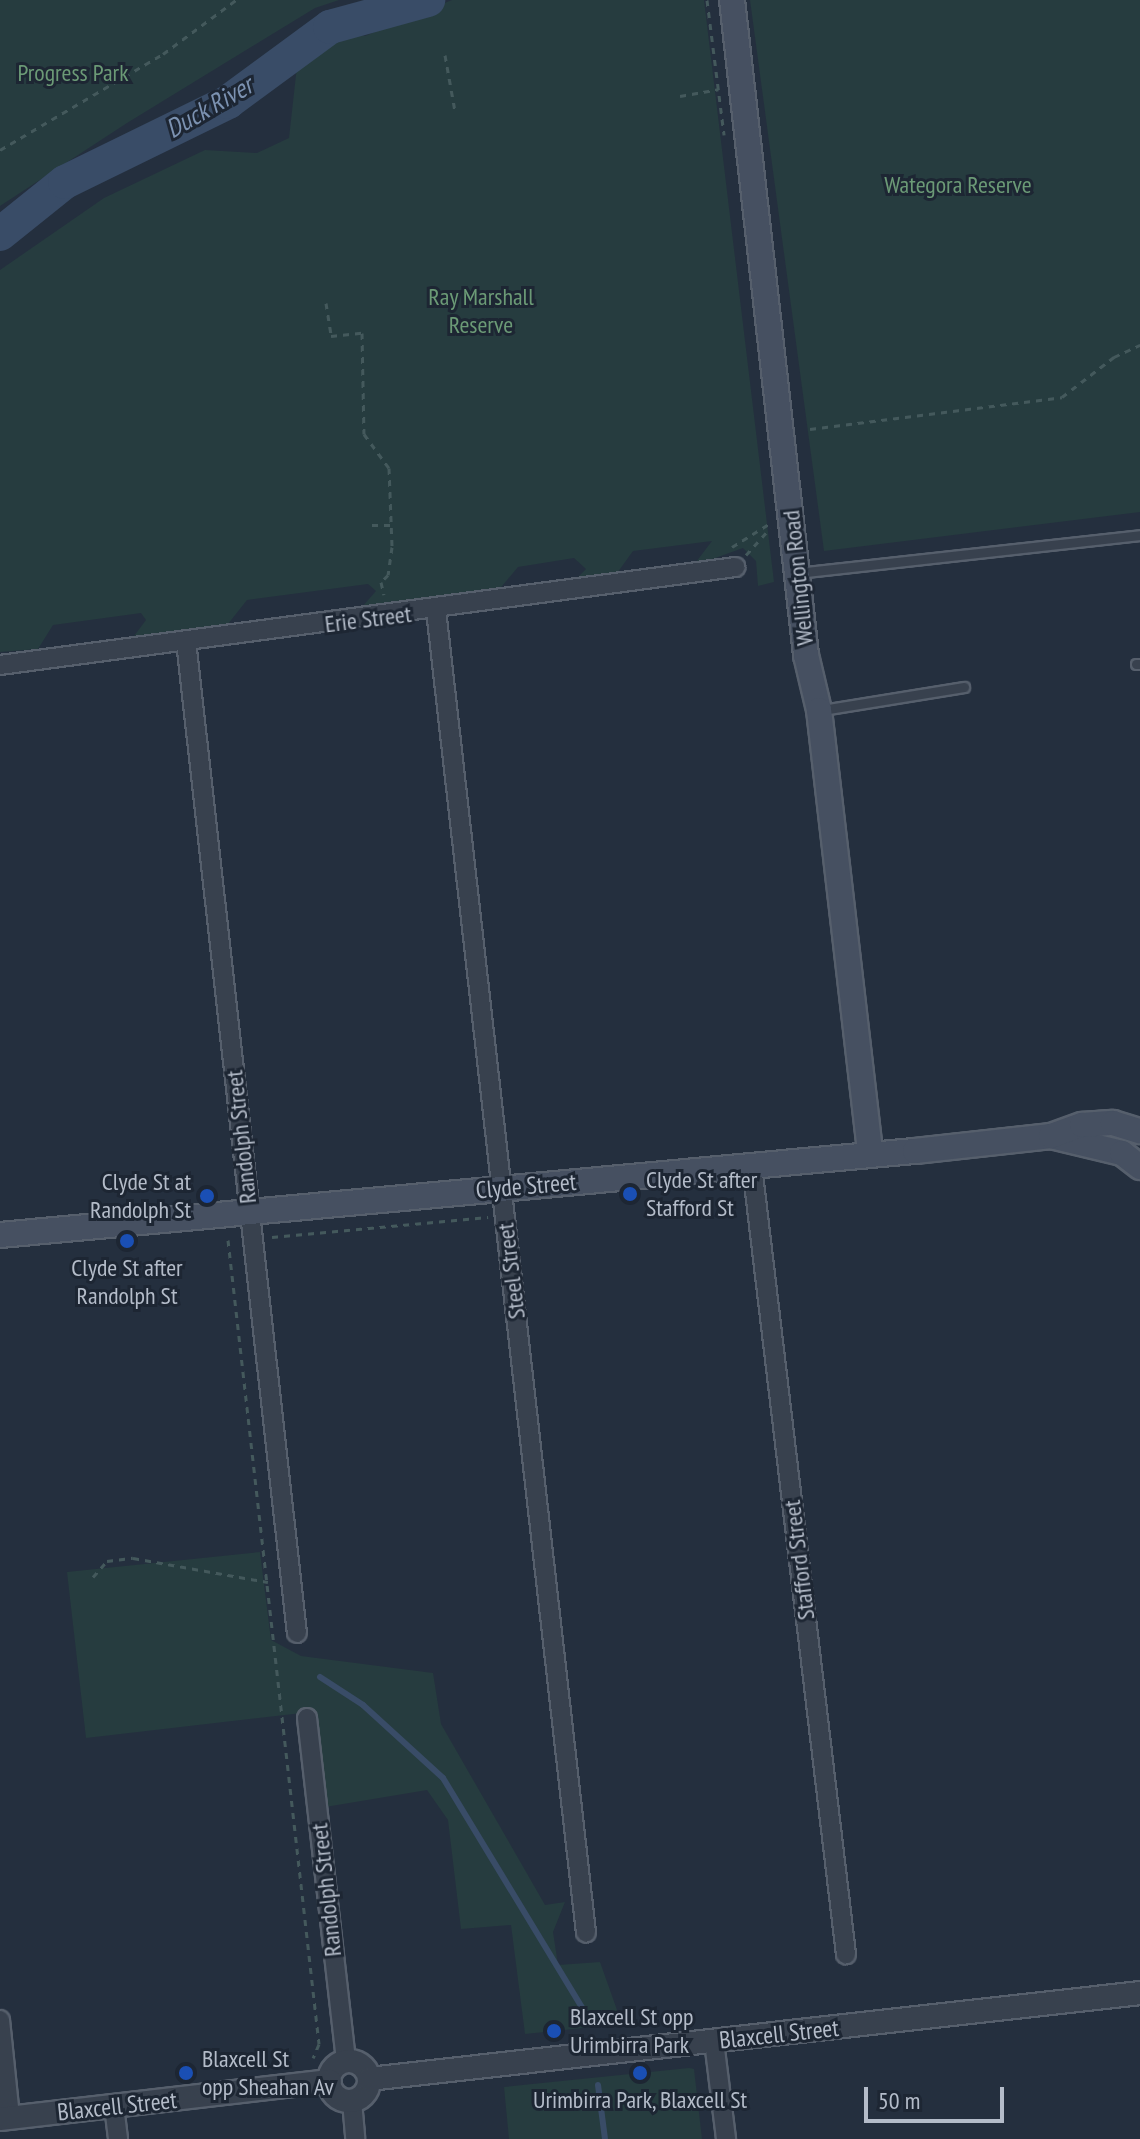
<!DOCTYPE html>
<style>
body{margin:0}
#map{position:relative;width:1140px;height:2139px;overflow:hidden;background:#242f3e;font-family:"PT Sans Narrow",sans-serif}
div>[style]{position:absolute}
.green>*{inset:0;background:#263c3f}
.stream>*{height:6px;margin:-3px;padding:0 3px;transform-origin:3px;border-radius:3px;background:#394c67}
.river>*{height:34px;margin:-17px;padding:0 17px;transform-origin:17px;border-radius:17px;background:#394c67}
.path>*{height:3px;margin-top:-1.5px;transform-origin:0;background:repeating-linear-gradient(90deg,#44595c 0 6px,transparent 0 12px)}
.roads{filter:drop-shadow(2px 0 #565f6c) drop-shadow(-2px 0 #565f6c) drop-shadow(0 2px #565f6c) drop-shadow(0 -2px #565f6c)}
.service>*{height:9px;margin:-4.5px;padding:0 4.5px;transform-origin:4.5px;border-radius:4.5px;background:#38414e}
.minor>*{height:18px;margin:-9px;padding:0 9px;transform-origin:9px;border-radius:9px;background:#38414e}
.tertiary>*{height:22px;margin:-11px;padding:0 11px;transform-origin:11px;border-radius:11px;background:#38414e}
.tertiary>.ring{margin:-11px;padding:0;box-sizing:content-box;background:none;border:22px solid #38414e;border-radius:50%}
.secondary>*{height:24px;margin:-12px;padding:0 12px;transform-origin:12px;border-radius:12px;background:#465061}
.dots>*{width:22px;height:22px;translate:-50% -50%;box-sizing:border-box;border:4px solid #1d2633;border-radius:50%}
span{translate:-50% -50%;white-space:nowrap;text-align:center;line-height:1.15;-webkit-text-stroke:6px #1d2633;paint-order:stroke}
.park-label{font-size:24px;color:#6b9a76}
.street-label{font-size:24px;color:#b4bcc9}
.poi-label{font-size:24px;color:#b4bcc9}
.left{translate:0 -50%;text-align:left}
.right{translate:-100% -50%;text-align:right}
.water-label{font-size:26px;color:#7c92b1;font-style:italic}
.scale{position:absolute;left:864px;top:2087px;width:140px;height:36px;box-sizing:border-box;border:4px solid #b4bcc9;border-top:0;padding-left:10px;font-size:24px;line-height:28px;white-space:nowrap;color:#b4bcc9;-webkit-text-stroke:6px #1d2633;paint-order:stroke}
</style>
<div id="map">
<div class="green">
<i style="clip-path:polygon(0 0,339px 0,315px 8px,127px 123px,0 206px)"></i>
<i style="clip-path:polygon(452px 0,704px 0,774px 582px,758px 586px,756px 561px,743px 548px,693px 566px,712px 541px,633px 551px,615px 576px,574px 581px,586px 569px,574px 558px,518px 567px,497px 592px,362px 607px,376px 591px,368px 584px,247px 600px,228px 624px,134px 636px,146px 620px,141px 613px,53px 625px,38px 649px,0 652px,0 270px,104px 198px,205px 150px,257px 153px,289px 138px,298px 57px,330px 37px,352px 32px,365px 36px)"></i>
<i style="clip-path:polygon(750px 0,1140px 0,1140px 512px,824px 551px)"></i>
<i style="clip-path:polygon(260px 1552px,271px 1640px,301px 1656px,433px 1673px,441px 1724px,545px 1905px,565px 1902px,553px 1932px,558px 1965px,600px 1962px,622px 2024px,525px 2034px,511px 1925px,461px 1929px,448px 1820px,427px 1790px,325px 1807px,311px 1712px,86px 1738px,67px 1572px)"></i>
<i style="clip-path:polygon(689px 2068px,694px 2069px,702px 2139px,509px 2139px,504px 2087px)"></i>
</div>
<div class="stream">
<i style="left:320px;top:1677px;width:51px;rotate:33.1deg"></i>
<i style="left:363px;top:1705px;width:108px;rotate:42.4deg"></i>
<i style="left:443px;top:1778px;width:284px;rotate:58.8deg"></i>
<i style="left:598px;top:2085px;width:54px;rotate:82.6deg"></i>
</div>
<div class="river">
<i style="left:0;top:234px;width:83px;rotate:-38.7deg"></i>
<i style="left:65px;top:182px;width:182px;rotate:-26.1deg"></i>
<i style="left:228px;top:102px;width:127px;rotate:-36.3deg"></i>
<i style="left:330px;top:27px;width:102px;rotate:-15.4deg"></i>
</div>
<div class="path">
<i style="left:707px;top:0;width:136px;rotate:82.8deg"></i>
<i style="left:445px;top:55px;width:57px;rotate:79.9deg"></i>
<i style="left:680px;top:96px;width:39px;rotate:-10deg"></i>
<i style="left:0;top:150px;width:189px;rotate:-30.5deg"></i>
<i style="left:163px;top:54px;width:91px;rotate:-36.5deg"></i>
<i style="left:326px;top:303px;width:33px;rotate:81deg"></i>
<i style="left:331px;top:336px;width:31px;rotate:-6deg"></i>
<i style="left:362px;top:333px;width:101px;rotate:88.9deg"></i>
<i style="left:364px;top:434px;width:42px;rotate:53.7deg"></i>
<i style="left:389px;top:468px;width:79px;rotate:87.8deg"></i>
<i style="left:392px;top:547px;width:28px;rotate:98deg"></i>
<i style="left:388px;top:575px;width:10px;rotate:135deg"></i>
<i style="left:381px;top:582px;width:13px;rotate:77deg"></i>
<i style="left:810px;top:429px;width:254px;rotate:-7.2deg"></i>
<i style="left:1062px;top:397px;width:66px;rotate:-37.6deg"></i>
<i style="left:1114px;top:357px;width:29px;rotate:-25deg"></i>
<i style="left:372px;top:525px;width:19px"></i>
<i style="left:732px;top:547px;width:44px;rotate:-31.9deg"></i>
<i style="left:746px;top:555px;width:36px;rotate:-48deg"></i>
<i style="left:272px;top:1237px;width:217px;rotate:-5.3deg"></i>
<i style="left:228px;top:1240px;width:809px;rotate:83.54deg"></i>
<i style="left:319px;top:2044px;width:15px;rotate:113deg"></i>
<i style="left:93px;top:1577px;width:21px;rotate:-49deg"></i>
<i style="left:107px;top:1561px;width:26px;rotate:-7deg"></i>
<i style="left:133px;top:1558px;width:137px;rotate:10.1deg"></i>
</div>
<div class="roads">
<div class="service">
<i style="left:797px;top:573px;width:345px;rotate:-6.3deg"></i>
<i style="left:1136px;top:664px;width:4px"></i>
<i style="left:822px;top:710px;width:144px;rotate:-9.2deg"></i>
</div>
<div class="minor">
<i style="left:436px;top:610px;width:1331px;rotate:83.53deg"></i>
<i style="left:186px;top:641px;width:998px;rotate:83.62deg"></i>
<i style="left:0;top:665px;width:742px;rotate:-7.59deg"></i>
<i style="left:752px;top:1166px;width:794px;rotate:83.2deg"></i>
<i style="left:307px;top:1718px;width:346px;rotate:83.5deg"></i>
<i style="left:0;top:2020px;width:98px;rotate:84.1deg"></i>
<i style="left:714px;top:2041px;width:99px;rotate:83deg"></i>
<i style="left:352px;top:2101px;width:38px;rotate:85deg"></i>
<i style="left:114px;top:2106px;width:33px;rotate:83deg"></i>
</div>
<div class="tertiary">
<i class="ring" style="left:329px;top:2061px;width:18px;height:18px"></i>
<i style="left:369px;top:2079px;width:776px;rotate:-6.36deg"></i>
<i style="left:0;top:2119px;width:332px;rotate:-6.6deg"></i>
</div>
<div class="secondary">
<i style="left:732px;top:0;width:659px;rotate:83.55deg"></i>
<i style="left:806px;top:655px;width:57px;rotate:76.7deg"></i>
<i style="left:819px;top:710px;width:447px;rotate:83.4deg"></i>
<i style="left:1051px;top:1136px;width:73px;rotate:13.5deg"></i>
<i style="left:1122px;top:1153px;width:23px;rotate:38deg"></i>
<i style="left:0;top:1235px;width:919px;rotate:-5.25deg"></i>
<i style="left:915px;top:1151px;width:137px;rotate:-6.3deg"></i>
<i style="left:1051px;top:1136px;width:33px;rotate:-20deg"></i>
<i style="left:1082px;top:1125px;width:31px;rotate:-4deg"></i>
<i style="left:1113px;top:1123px;width:28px;rotate:17deg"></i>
</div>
</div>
<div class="dots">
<i style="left:630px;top:1194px;background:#1a4fb4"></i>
<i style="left:207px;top:1196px;background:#1a4fb4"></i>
<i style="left:127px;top:1241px;background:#1a4fb4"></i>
<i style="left:554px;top:2031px;background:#1a4fb4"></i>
<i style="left:186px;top:2073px;background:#1a4fb4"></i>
<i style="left:640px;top:2073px;background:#1a4fb4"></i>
</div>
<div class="park-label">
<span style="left:73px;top:73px">Progress Park</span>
<span style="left:958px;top:185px">Wategora Reserve</span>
<span style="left:481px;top:311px">Ray Marshall<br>Reserve</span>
</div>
<div class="street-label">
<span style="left:798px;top:578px;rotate:-96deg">Wellington Road</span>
<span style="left:368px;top:619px;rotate:-7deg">Erie Street</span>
<span style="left:241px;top:1137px;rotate:-96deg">Randolph Street</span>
<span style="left:526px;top:1186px;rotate:-5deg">Clyde Street</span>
<span style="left:511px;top:1271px;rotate:-97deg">Steel Street</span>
<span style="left:799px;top:1560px;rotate:-97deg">Stafford Street</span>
<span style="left:326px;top:1890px;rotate:-96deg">Randolph Street</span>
<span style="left:779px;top:2034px;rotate:-6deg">Blaxcell Street</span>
<span style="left:117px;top:2106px;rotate:-6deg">Blaxcell Street</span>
</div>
<div class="poi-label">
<span class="left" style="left:646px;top:1194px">Clyde St after<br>Stafford St</span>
<span class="right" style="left:191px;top:1196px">Clyde St at<br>Randolph St</span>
<span style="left:127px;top:1282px">Clyde St after<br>Randolph St</span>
<span class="left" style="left:570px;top:2031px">Blaxcell St opp<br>Urimbirra Park</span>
<span class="left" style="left:202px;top:2073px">Blaxcell St<br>opp Sheahan Av</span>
<span style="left:640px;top:2100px">Urimbirra Park, Blaxcell St</span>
</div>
<div class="water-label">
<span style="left:209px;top:107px;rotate:-30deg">Duck River</span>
</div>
<div class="scale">50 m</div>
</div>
